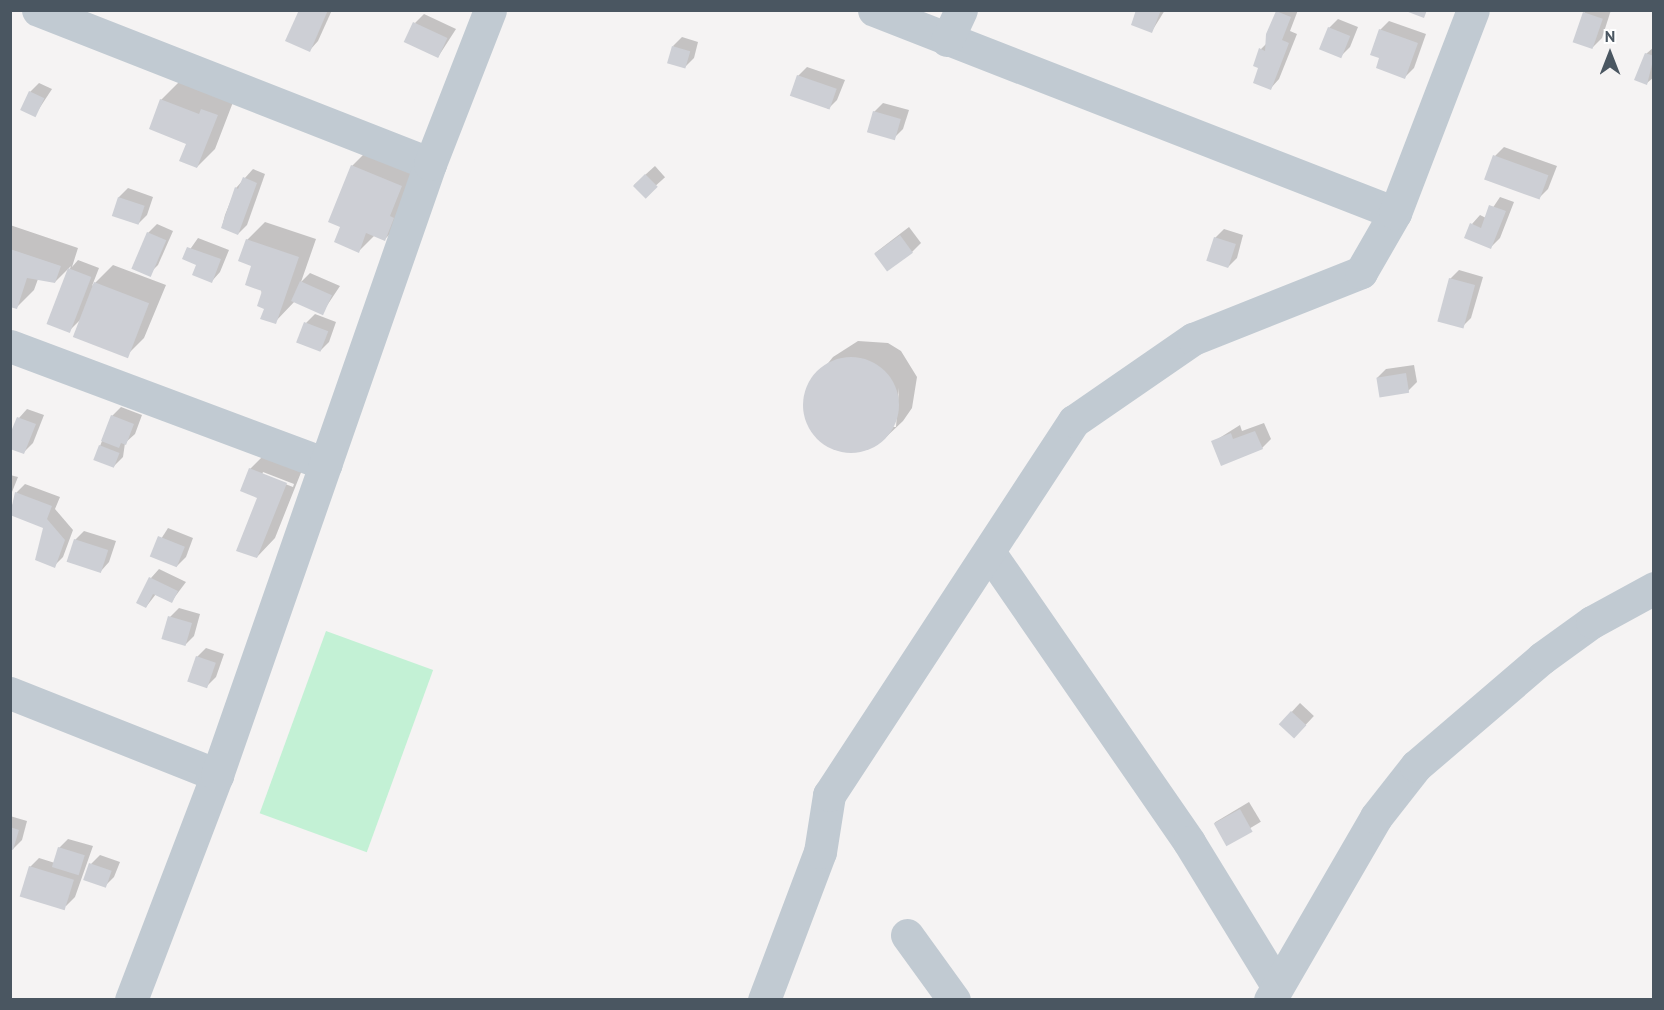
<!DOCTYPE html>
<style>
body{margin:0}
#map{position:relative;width:1664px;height:1010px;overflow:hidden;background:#f5f3f3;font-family:"PT Sans",sans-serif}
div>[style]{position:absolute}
.green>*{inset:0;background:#c3f1d5;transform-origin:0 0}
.shadow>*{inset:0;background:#0003;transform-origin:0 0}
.building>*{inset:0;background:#cdcfd5;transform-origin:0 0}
.round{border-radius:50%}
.street>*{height:33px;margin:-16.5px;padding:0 16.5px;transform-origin:16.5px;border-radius:16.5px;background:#c1cad2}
span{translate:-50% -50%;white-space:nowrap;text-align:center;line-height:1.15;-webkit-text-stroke:4.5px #fff;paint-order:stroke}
.frame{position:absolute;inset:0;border:12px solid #4a5661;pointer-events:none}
.north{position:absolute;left:1580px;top:24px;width:60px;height:60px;-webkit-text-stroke:4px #fff;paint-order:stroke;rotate:0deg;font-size:16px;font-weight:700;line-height:24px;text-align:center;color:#4a5661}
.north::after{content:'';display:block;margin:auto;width:21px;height:27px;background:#4a5661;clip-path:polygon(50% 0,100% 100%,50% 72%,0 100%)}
</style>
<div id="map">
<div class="green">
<i style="left:326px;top:631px;width:114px;height:194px;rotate:20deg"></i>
</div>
<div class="shadow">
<i style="clip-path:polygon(301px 10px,332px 10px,318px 41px,310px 50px)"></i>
<i style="clip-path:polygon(1138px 10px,1165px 10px,1152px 31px)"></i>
<i style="clip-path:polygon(1298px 10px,1290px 31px,1297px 34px,1279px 79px,1271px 88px,1260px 67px,1261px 49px,1267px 43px,1277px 12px)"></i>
<i style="clip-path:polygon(1587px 10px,1611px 10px,1602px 38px,1593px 47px,1584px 13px)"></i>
<i style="clip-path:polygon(424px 14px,456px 29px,438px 57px,415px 23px)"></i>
<i style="clip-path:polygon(1338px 19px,1358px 27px,1350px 47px,1341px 56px,1329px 28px)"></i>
<i style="clip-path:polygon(1389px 21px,1426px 34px,1414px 68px,1405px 77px,1381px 57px,1380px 30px)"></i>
<i style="clip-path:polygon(682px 37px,698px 42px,694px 58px,685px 67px,673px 46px)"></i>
<i style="clip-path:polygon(1654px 47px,1654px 77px,1647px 83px,1646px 54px)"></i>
<i style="clip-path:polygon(807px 67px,845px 80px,837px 100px,828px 109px,798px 76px)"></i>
<i style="clip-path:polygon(179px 82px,235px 97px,215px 149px,197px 167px,188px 143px,161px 100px)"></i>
<i style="clip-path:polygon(39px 83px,52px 89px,35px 115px,30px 92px)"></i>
<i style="clip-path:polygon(883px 103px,909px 110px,903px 129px,894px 138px,874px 112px)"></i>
<i style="clip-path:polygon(1504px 147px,1557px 166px,1548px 189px,1539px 198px,1495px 156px)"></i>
<i style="clip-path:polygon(370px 148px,419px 168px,403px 221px,385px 239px,375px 235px,359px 251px,342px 226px,352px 166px)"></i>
<i style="left:655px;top:166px;width:15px;height:28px;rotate:48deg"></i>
<i style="clip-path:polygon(253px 169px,265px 174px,247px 225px,238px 234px,222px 227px,225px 215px,236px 188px)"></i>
<i style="clip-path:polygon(128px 188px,153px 197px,147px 215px,138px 224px,113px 215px,119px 197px)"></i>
<i style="clip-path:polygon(1500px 197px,1514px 202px,1500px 238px,1491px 247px,1472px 224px,1480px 215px,1486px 218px)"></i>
<i style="clip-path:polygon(265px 222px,316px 239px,301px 282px,310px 273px,340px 286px,322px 313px,295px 301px,275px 322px,266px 308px,247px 240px)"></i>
<i style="clip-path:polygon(157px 224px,173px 231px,158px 265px,149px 274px,148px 233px)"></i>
<i style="clip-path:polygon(10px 225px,78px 248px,72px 267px,78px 260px,99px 268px,92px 286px,113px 265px,166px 285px,144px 338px,126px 356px,81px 319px,69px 331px,49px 323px,71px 266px,55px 282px,38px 279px,34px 290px,16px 308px,10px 306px)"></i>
<i style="clip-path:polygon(909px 227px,921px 243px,912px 252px,875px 253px)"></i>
<i style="clip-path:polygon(1224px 229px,1243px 235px,1237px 258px,1228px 267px,1215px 238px)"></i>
<i style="clip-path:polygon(198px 238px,229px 250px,220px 272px,212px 281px,198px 264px,184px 258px)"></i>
<i style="clip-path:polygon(1459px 270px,1483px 277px,1471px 318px,1462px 327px,1450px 279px)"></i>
<i style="clip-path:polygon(315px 314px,336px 322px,329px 342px,320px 351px,306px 323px)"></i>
<i style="clip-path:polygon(evenodd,858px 341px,888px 343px,901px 351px,917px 377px,912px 408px,903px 421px,884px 439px,855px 452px,825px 444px,806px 419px,807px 389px,833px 357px,858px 341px,899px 388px,896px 427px,893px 427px,899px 388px)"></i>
<i style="clip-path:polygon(1414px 365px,1417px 382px,1408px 391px,1377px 378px,1386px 369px)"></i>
<i style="clip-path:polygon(121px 407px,142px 415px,135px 434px,125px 443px,123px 457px,114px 466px,100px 446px,112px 416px)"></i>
<i style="clip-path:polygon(27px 409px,44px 415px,33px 443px,24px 452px,19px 418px)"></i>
<i style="clip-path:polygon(1264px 423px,1271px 439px,1262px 448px,1213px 442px,1240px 425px,1242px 431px)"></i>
<i style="clip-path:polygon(evenodd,268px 451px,304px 465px,275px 538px,257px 557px,259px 497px,250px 469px,268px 451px,263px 472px,294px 484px,293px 487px,262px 475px,263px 472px)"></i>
<i style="clip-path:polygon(10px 475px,18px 477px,10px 497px)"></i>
<i style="clip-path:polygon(25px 484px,60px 497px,55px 509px,73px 530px,63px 557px,54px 566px,45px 527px,10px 514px,16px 493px)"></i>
<i style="clip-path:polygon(168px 528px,193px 538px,186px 557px,177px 566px,151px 555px)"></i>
<i style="clip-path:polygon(84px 531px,116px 541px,109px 562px,101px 571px,75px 540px)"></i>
<i style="clip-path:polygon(159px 569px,186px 582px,171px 602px,156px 594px,146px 607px,151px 578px)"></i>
<i style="clip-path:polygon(179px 608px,200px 614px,194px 636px,185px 645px,170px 617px)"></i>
<i style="clip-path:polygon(206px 648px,224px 654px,216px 677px,207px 686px,197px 657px)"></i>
<i style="left:1300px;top:703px;width:19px;height:28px;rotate:43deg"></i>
<i style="left:1249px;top:802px;width:23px;height:40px;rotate:59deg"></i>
<i style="clip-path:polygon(10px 816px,27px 821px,22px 840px,13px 849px)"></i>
<i style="clip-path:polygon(68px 839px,93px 846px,75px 897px,66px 906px,30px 867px,39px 858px,55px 863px,59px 848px)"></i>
<i style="clip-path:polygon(100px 855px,120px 862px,114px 877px,105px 886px,91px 864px)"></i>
</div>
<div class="building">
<i style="clip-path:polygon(299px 10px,328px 10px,310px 52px,285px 41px)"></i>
<i style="clip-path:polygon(1136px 10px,1161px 10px,1152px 33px,1131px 25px)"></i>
<i style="clip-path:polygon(1403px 10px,1427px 10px,1424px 18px)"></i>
<i style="clip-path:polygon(1276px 11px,1291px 17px,1282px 40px,1289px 43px,1271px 90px,1253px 83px,1258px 68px,1253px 66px,1259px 48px,1265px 51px,1266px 34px)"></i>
<i style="left:1583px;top:12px;width:21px;height:32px;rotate:19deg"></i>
<i style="left:413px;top:22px;width:38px;height:22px;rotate:25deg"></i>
<i style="left:1328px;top:27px;width:24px;height:24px;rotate:22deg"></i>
<i style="clip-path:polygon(1379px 29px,1418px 43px,1405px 79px,1376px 68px,1379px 58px,1370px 55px)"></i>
<i style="left:672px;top:46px;width:19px;height:18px;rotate:16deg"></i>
<i style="clip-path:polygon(1645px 53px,1654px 56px,1647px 85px,1634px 80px)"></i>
<i style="left:797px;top:75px;width:42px;height:22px;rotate:19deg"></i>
<i style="left:29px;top:91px;width:17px;height:21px;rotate:25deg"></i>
<i style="clip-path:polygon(160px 99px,199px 114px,201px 109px,218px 115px,197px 168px,179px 161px,186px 144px,149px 129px)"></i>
<i style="left:873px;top:111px;width:29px;height:22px;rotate:16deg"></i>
<i style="left:1493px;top:155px;width:59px;height:26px;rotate:20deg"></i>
<i style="clip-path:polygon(351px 165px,402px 186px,390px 216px,394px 218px,385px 241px,366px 233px,359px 253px,334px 242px,340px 227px,328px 222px)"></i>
<i style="left:645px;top:174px;width:18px;height:17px;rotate:45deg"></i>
<i style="clip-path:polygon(243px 177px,257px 183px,238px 235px,221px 228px,235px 187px,238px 189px)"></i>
<i style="left:118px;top:197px;width:28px;height:20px;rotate:18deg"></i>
<i style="clip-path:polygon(1489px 205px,1506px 211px,1491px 249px,1464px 238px,1470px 223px,1481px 228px)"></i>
<i style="left:147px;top:232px;width:21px;height:40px;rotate:23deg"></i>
<i style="left:900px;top:235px;width:22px;height:32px;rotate:54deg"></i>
<i style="left:1214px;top:237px;width:23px;height:25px;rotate:18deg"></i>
<i style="clip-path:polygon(246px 239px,299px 257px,276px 324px,260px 319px,264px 309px,257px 306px,262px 291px,245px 285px,251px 266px,238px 261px)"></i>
<i style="clip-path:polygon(187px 247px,221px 259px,212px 283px,192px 275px,196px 265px,182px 259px)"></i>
<i style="clip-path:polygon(10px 249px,61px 266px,55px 283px,27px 278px,17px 309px,10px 307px)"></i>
<i style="left:68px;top:268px;width:25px;height:60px;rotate:21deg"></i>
<i style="left:1449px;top:278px;width:27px;height:45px;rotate:15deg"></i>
<i style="left:300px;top:281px;width:35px;height:22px;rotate:24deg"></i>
<i style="left:94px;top:282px;width:59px;height:59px;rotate:21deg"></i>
<i style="left:304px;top:322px;width:26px;height:22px;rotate:21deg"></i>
<i class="round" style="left:803px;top:357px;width:96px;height:96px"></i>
<i style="left:1406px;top:373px;width:20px;height:30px;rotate:81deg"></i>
<i style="clip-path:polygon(111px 415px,134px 424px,126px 445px,121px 443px,119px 448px,101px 441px)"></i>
<i style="clip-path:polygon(17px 417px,36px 424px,24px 454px,10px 449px,10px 434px)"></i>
<i style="clip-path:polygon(1255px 431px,1263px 449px,1221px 466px,1211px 441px,1231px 433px,1233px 439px)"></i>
<i style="left:99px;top:445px;width:22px;height:16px;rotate:21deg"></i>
<i style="clip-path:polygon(249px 468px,287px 483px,257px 558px,236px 551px,257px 498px,240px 491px)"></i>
<i style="clip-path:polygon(15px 492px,52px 506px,47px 519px,65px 540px,55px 568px,35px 560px,43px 528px,10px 515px)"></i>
<i style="left:158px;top:536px;width:29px;height:22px;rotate:22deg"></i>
<i style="left:74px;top:539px;width:36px;height:24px;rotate:18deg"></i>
<i style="clip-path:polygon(149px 577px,178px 591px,172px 603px,153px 594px,146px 608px,136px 603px)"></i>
<i style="left:168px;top:616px;width:25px;height:24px;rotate:16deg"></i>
<i style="left:196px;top:656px;width:21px;height:27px;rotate:19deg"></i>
<i style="left:1291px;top:711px;width:21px;height:18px;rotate:43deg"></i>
<i style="left:1240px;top:809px;width:26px;height:30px;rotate:61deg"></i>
<i style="clip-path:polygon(10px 827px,19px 830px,13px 850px,10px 849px)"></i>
<i style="left:58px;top:847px;width:28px;height:21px;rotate:17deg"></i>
<i style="left:89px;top:863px;width:24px;height:18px;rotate:19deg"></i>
<i style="left:29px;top:866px;width:47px;height:32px;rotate:17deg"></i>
</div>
<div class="street">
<i style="left:38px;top:10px;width:421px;rotate:21.4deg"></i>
<i style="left:874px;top:10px;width:559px;rotate:21.29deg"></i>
<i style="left:947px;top:40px;width:33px;rotate:-65deg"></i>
<i style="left:10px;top:346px;width:337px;rotate:20.5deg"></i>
<i style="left:989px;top:552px;width:352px;rotate:55.4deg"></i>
<i style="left:1189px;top:842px;width:167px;rotate:58.5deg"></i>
<i style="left:10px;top:693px;width:223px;rotate:21.6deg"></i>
<i style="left:907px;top:935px;width:80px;rotate:54.1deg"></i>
<i style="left:131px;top:1000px;width:241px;rotate:-69.1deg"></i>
<i style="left:217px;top:775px;width:647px;rotate:-70.78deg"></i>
<i style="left:430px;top:164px;width:165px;rotate:-68.7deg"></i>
<i style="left:764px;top:1000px;width:158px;rotate:-69.3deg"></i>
<i style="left:820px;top:852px;width:58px;rotate:-81deg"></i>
<i style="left:829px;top:795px;width:447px;rotate:-56.8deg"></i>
<i style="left:1074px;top:421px;width:145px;rotate:-34.6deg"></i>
<i style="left:1193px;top:339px;width:181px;rotate:-21.7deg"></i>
<i style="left:1361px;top:272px;width:68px;rotate:-60deg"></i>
<i style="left:1395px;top:213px;width:217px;rotate:-69deg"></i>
<i style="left:1270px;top:1000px;width:211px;rotate:-59.9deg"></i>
<i style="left:1376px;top:817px;width:65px;rotate:-51.9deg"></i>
<i style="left:1416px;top:766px;width:166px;rotate:-40.6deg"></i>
<i style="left:1542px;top:658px;width:62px;rotate:-35.8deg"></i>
<i style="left:1592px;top:622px;width:71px;rotate:-28.7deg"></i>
</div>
<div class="frame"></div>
<div class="north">N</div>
</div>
